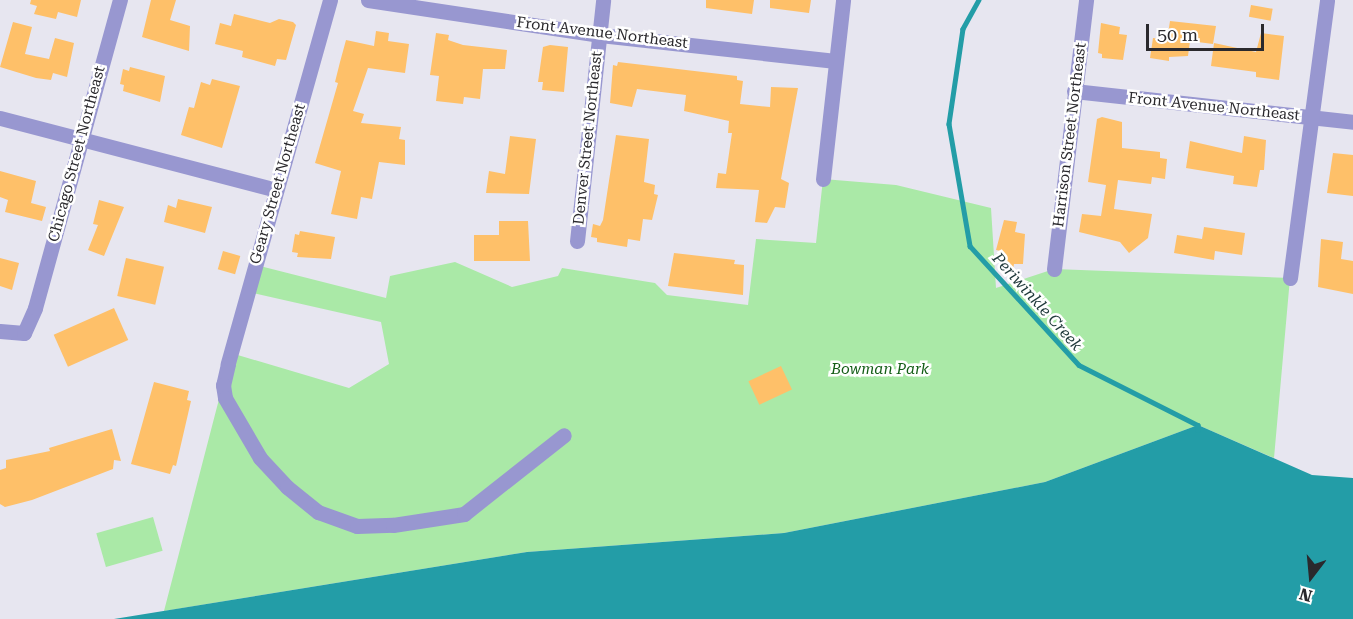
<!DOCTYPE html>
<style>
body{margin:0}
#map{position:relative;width:1353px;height:619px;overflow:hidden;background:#e7e6f0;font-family:"Roboto Serif",serif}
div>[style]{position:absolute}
.green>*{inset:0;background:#aae9a7;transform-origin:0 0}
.water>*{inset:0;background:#239da7}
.stream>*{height:4.5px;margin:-2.25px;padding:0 2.25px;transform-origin:2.25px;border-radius:2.25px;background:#239da7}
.building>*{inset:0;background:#fec069;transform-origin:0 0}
.minor>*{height:15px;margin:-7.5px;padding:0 7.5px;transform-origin:7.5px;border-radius:7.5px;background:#9897d0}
span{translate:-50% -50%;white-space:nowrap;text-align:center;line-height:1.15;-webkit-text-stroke:5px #fff;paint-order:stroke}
.street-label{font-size:15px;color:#2a292d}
.park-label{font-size:15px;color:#135d16;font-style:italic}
.water-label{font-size:16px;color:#1f383a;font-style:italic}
.north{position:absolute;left:1281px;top:547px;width:60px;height:60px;-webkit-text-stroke:4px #fff;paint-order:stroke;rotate:196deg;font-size:16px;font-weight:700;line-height:24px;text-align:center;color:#2a292d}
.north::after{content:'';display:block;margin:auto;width:21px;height:27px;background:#2a292d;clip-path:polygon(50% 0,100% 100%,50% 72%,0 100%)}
.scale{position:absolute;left:1146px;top:24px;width:118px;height:27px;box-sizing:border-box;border:3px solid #2a292d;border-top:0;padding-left:8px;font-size:18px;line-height:21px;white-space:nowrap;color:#2a292d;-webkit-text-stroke:4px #fff;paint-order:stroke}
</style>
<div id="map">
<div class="green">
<i style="clip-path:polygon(823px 179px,896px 185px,991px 208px,996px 288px,1054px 269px,1290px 278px,1274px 458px,1198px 425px,1045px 482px,784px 533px,527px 552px,164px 611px,231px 353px,349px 388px,389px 364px,381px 322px,248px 292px,256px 265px,386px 298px,390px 276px,455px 262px,512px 287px,558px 276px,562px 268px,655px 283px,667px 295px,748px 305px,756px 239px,816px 243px)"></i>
<i style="left:153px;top:517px;width:35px;height:59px;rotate:74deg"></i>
</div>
<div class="water">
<i style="clip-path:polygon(1198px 425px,1312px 475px,1353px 478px,1353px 619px,114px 619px,527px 552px,784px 533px,1045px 482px)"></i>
</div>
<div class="stream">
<i style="left:979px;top:0;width:33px;rotate:119deg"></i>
<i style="left:963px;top:29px;width:96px;rotate:98.4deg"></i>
<i style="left:949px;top:124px;width:124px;rotate:80.2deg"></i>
<i style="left:970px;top:246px;width:161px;rotate:47.5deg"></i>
<i style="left:1079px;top:365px;width:133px;rotate:26.8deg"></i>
<i style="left:1198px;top:425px;width:5px;rotate:90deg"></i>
</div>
<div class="building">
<i style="clip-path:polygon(31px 0,81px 0,77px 17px,58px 12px,56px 19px,34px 14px,37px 6px,30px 4px)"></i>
<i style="clip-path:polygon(151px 0,176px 0,170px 20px,190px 26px,189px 51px,142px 37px)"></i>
<i style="clip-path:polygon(706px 0,754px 0,752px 14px,706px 8px)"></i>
<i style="clip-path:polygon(770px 0,811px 0,809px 13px,770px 8px)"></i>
<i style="left:1251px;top:5px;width:22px;height:12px;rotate:10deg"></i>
<i style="clip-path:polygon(234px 14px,270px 23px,279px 19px,293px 22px,296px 25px,286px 60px,277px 59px,275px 66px,242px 57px,243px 51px,215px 44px,220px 23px,231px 26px)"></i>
<i style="clip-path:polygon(1170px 21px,1216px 26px,1213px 44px,1190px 41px,1188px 56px,1169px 57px,1169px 61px,1150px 58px,1153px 38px,1167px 40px)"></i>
<i style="clip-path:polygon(13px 22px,32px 27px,25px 54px,49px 59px,55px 38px,74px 43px,67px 77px,53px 73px,51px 80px,36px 78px,0 67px)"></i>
<i style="clip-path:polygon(1101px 23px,1120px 27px,1119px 34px,1127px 35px,1123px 60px,1102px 58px,1102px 54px,1098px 53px)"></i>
<i style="clip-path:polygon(376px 31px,389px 33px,388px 41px,409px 44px,405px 73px,368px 68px,353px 111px,364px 114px,361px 123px,401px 127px,399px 139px,405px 140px,405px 165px,379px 162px,372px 199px,361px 197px,357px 219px,331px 214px,341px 171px,315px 163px,338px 83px,335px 82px,340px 62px,346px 40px,374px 46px)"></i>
<i style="clip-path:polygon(436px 33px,449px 35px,448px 40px,463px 45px,507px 50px,505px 69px,483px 69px,480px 99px,464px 97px,463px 104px,436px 101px,439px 76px,430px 75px)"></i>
<i style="clip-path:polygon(1261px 33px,1284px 36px,1279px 80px,1256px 77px,1256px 72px,1211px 66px,1214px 43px,1256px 52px)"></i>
<i style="clip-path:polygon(550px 45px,568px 47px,564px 92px,542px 90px,543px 82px,538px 82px,543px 47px)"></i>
<i style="clip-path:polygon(618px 62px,737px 76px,737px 80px,743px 81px,740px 104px,770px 107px,771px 87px,798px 88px,781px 179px,789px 183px,785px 208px,775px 207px,767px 223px,755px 222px,759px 190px,716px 188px,718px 173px,726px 174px,732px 133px,728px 133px,729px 121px,684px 111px,686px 95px,637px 89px,632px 107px,610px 103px,613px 65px,617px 66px)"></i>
<i style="clip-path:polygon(130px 67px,165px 76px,160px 102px,123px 91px,124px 85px,120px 84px,123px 69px,129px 71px)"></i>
<i style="clip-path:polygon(212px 79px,240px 86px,222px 148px,181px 135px,189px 107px,194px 108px,201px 82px,210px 85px)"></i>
<i style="clip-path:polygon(1102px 117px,1122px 122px,1122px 148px,1160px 152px,1160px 158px,1167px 159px,1165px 179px,1152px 177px,1151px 184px,1118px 180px,1114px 209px,1152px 214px,1148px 238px,1129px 253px,1120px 242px,1079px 232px,1082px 214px,1101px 216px,1106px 185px,1088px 182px,1097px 119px)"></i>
<i style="clip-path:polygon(616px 135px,649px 139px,644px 182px,655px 185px,654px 194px,658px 195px,652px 220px,643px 219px,640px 241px,628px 239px,627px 247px,597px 242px,597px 238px,591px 237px,593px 224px,600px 226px,603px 220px)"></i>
<i style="clip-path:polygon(510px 136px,536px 139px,529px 194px,486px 193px,489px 171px,505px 174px)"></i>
<i style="clip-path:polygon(1244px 136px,1266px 140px,1264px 170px,1260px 170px,1257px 187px,1233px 184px,1234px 176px,1186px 168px,1190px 141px,1242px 153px)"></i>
<i style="clip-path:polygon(1333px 153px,1353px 155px,1353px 196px,1327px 193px)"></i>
<i style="clip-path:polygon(0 171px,36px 181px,31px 203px,46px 207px,42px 221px,5px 212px,8px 200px,0 197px)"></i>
<i style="clip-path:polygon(178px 199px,212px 207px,205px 233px,164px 222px,168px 205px,176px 208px)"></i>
<i style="clip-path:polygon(99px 200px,124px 207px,104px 256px,88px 250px,98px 225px,93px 224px)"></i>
<i style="clip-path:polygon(1004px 220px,1017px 222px,1015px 232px,1025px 234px,1023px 264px,1014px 264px,1013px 269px,1000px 267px,1001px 251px,996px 250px)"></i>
<i style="clip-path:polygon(499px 221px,528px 221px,530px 261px,474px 261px,474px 235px,499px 235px)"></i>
<i style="clip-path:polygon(1204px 227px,1245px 233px,1242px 255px,1215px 251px,1214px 260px,1174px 253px,1177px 235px,1202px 239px)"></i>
<i style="clip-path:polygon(300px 231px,335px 237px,331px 259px,297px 257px,298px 253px,292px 252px,295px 234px,299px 235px)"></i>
<i style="clip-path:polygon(1321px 239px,1343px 242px,1341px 259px,1353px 261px,1353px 294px,1318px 287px)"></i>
<i style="left:223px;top:251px;width:18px;height:19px;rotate:16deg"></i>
<i style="clip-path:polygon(674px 253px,735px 260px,734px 264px,744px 265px,743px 295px,668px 286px)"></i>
<i style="clip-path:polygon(0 258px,19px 263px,12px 290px,0 286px)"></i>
<i style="left:126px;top:258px;width:39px;height:39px;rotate:13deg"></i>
<i style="left:114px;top:308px;width:35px;height:66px;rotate:66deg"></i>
<i style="left:781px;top:366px;width:26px;height:36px;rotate:65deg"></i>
<i style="clip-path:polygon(154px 382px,189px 391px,187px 400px,191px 401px,176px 466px,173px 465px,170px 474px,131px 464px)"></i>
<i style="clip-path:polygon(112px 429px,121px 461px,114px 460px,113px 469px,32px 500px,5px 507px,0 504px,0 470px,6px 468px,6px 460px,50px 451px,49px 448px)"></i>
</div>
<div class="minor">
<i style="left:330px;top:0;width:378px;rotate:105.7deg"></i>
<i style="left:228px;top:364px;width:22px;rotate:103deg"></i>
<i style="left:223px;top:385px;width:13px;rotate:81deg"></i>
<i style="left:225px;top:398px;width:69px;rotate:59.7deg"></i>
<i style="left:260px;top:458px;width:40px;rotate:47deg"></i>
<i style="left:287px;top:487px;width:40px;rotate:39deg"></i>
<i style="left:318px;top:512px;width:41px;rotate:19.7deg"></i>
<i style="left:357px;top:526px;width:36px;rotate:-2deg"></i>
<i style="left:393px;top:525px;width:72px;rotate:-8.8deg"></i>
<i style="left:464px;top:514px;width:127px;rotate:-38.3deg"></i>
<i style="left:368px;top:0;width:235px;rotate:8.6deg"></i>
<i style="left:600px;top:35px;width:237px;rotate:6.3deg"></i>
<i style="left:1074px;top:91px;width:281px;rotate:6.3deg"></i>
<i style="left:0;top:118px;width:285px;rotate:14.6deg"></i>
<i style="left:823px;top:179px;width:180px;rotate:-83.6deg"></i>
<i style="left:577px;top:241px;width:242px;rotate:-83.8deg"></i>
<i style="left:1054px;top:269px;width:271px;rotate:-83.2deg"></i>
<i style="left:1290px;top:278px;width:280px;rotate:-82.4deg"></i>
<i style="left:0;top:331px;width:24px;rotate:5deg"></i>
<i style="left:24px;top:333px;width:27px;rotate:-66deg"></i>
<i style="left:35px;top:308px;width:320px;rotate:-74.6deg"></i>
</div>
<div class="street-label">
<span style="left:602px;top:33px;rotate:7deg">Front Avenue Northeast</span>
<span style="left:1214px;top:107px;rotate:6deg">Front Avenue Northeast</span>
<span style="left:1070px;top:135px;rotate:-83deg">Harrison Street Northeast</span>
<span style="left:588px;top:138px;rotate:-84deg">Denver Street Northeast</span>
<span style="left:77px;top:154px;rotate:-75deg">Chicago Street Northeast</span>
<span style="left:278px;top:184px;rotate:-74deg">Geary Street Northeast</span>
</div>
<div class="park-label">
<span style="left:880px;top:370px">Bowman Park</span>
</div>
<div class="water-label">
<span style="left:1037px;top:302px;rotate:48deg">Periwinkle Creek</span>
</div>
<div class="north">N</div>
<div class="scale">50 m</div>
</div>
